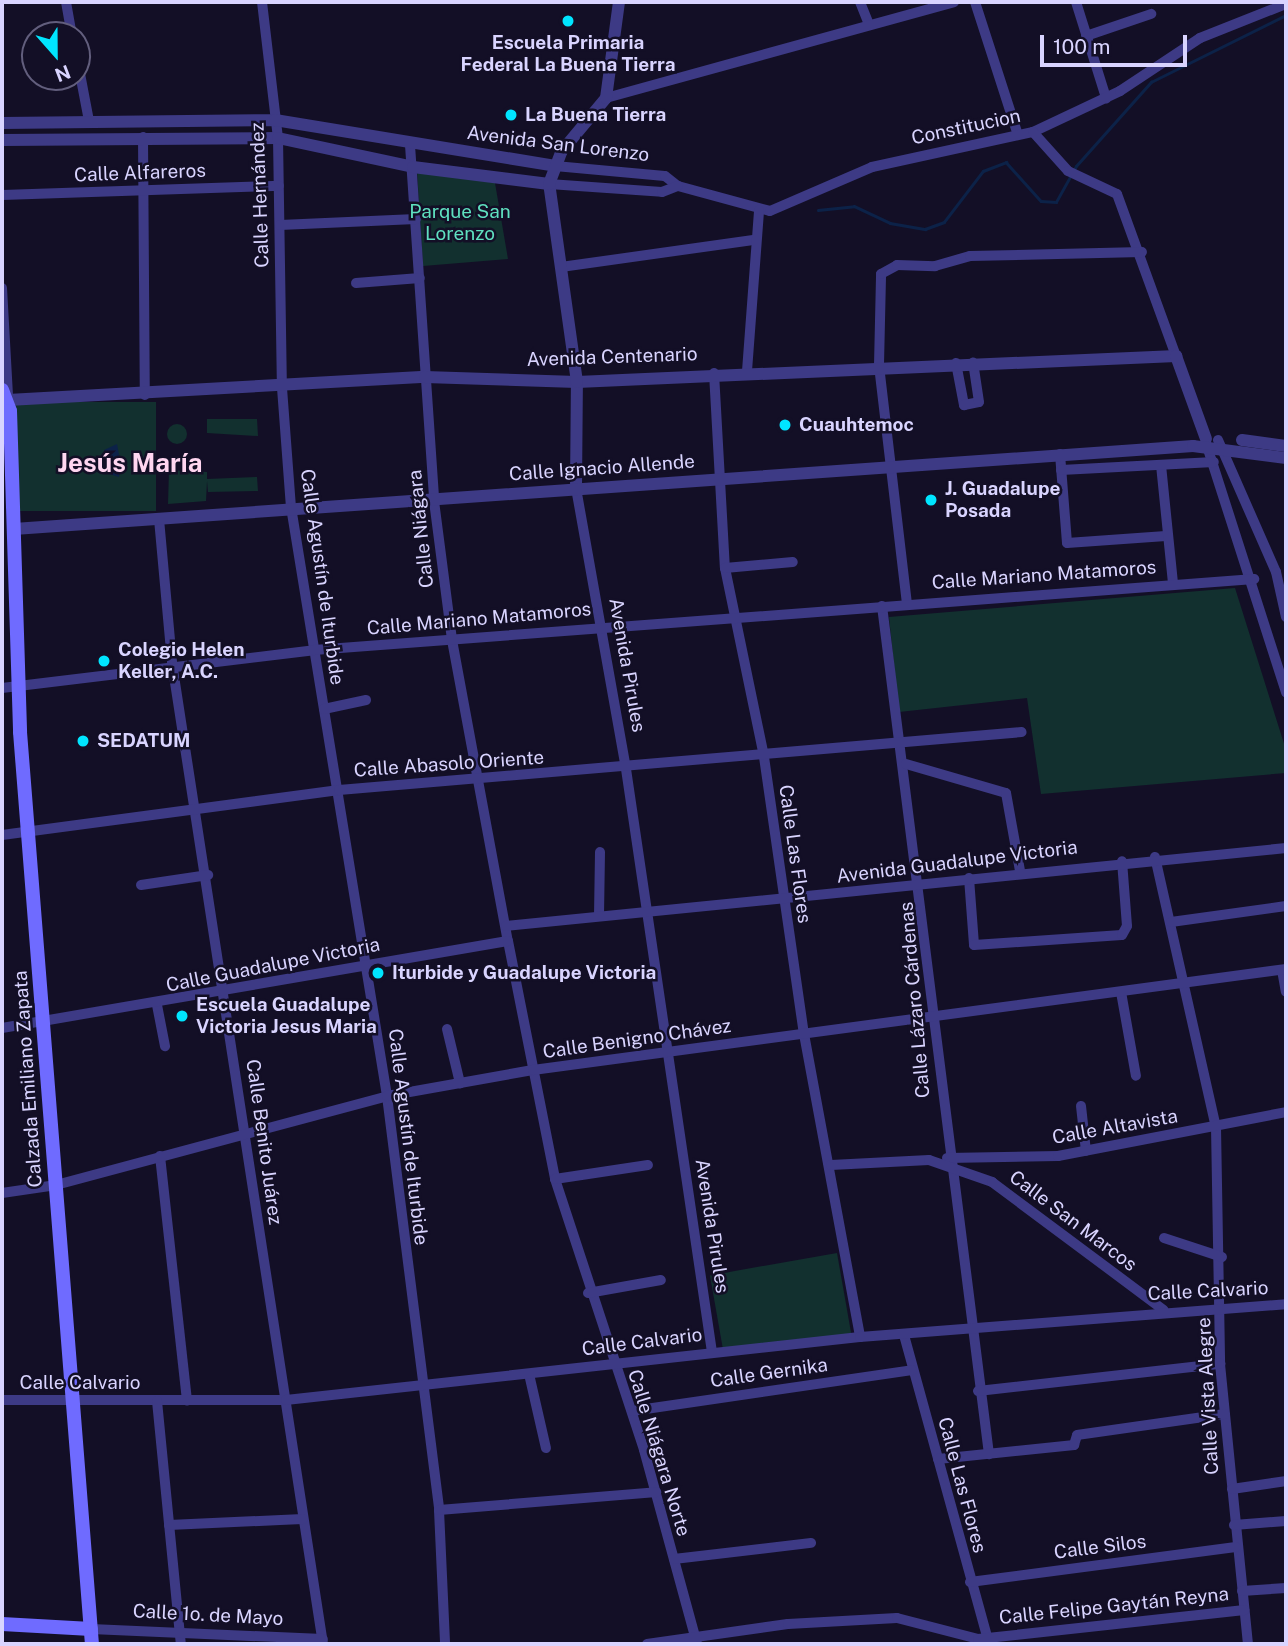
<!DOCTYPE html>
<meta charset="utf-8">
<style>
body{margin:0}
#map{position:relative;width:1288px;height:1646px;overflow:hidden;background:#130f26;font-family:"Public Sans",sans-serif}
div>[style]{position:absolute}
.green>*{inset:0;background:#12302f;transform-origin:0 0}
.round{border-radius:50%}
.water>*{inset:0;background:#0c2248}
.stream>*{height:2.5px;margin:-1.25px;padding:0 1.25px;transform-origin:1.25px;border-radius:1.25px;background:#0c2248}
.minor>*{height:10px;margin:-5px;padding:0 5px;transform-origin:5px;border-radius:5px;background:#3d3a85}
.tertiary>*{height:12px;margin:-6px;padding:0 6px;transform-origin:6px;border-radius:6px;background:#3d3a85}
.secondary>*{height:14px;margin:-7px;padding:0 7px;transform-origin:7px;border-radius:7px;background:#6f6bff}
.dots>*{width:19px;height:19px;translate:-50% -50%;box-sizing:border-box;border:4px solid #130f26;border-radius:50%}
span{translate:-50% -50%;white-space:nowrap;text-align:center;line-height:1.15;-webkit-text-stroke:5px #130f26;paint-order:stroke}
.poi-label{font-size:19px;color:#d9d4ff;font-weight:700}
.left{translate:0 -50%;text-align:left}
.street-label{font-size:19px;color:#d9d4ff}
.park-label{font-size:19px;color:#5fe0c0}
.district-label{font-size:26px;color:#ffd6f0;font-weight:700}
.frame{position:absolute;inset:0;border:4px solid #d9d4ff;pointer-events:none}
.north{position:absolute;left:21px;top:21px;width:70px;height:70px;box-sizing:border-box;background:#130f26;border:2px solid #625e7d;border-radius:50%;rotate:159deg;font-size:19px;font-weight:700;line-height:28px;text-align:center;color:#d9d4ff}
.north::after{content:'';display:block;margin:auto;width:24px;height:32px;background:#00e5ff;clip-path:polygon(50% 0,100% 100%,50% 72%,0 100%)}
.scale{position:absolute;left:1040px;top:35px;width:147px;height:32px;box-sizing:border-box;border:4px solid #d9d4ff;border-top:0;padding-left:9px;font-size:21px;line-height:24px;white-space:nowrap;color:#d9d4ff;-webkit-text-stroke:5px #130f26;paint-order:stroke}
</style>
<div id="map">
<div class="green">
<i style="clip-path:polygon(417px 171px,495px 183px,508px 259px,423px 266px)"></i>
<i style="left:156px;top:402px;width:109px;height:144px;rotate:90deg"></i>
<i style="clip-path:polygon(207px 419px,257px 419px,258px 436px,207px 433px)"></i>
<i class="round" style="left:167px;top:424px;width:20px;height:20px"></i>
<i style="clip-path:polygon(169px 470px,207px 472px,207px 479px,257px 477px,258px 491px,208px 492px,207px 481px,206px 501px,168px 504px)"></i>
<i style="clip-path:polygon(1235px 588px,1286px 750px,1286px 773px,1041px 794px,1027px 698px,899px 712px,889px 617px)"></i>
<i style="left:837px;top:1253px;width:82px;height:129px;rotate:80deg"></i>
</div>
<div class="water">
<i style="clip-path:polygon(117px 444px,121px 465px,119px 477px,106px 473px,104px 450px)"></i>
</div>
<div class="stream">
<i style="left:818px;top:210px;width:36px;rotate:-6deg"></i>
<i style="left:854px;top:206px;width:40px;rotate:25deg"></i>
<i style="left:890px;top:223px;width:36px;rotate:10deg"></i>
<i style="left:925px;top:229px;width:20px;rotate:-20deg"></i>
<i style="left:944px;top:222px;width:64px;rotate:-52.6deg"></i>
<i style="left:983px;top:171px;width:25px;rotate:-21deg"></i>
<i style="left:1006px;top:162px;width:52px;rotate:48.1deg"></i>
<i style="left:1041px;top:201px;width:15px;rotate:4deg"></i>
<i style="left:1056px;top:202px;width:41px;rotate:-60.9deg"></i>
<i style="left:1076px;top:166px;width:113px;rotate:-48.2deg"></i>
<i style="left:1151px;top:82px;width:151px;rotate:-26.4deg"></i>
</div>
<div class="minor">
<i style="left:66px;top:2px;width:34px;rotate:80deg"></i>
<i style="left:262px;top:2px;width:137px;rotate:83.3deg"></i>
<i style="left:278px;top:138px;width:250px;rotate:89.1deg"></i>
<i style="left:282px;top:388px;width:119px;rotate:85.7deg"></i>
<i style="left:291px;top:507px;width:597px;rotate:80.74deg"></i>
<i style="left:387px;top:1096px;width:417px;rotate:82.8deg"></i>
<i style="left:439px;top:1510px;width:134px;rotate:87.4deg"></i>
<i style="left:860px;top:2px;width:24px;rotate:68deg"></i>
<i style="left:975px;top:2px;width:137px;rotate:72.1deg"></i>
<i style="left:1076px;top:2px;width:101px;rotate:72.6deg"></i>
<i style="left:1086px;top:36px;width:69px;rotate:-18.7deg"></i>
<i style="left:77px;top:58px;width:64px;rotate:79.2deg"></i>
<i style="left:606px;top:98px;width:361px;rotate:-15.4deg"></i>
<i style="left:1033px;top:132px;width:96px;rotate:-25.2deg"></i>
<i style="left:1120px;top:91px;width:96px;rotate:-33.5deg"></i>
<i style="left:1200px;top:38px;width:92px;rotate:-21.6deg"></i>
<i style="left:143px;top:137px;width:258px;rotate:89.6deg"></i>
<i style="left:410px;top:145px;width:357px;rotate:86.1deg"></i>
<i style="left:434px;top:501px;width:140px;rotate:82.6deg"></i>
<i style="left:452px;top:640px;width:306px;rotate:79.5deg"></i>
<i style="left:508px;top:941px;width:243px;rotate:78.8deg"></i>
<i style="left:555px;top:1179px;width:285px;rotate:71.8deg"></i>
<i style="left:644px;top:1450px;width:201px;rotate:74.7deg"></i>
<i style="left:555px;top:166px;width:110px;rotate:5.2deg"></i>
<i style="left:665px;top:176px;width:16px;rotate:38deg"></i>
<i style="left:678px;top:186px;width:95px;rotate:15.2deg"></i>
<i style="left:770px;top:211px;width:111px;rotate:-23.3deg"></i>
<i style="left:872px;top:167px;width:165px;rotate:-12.3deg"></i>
<i style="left:1033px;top:132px;width:52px;rotate:48.1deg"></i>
<i style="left:1068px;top:171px;width:54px;rotate:25.1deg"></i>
<i style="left:1117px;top:194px;width:172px;rotate:70deg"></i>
<i style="left:549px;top:184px;width:113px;rotate:4deg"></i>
<i style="left:662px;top:192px;width:17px;rotate:-21deg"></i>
<i style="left:2px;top:195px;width:277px;rotate:-1.9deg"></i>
<i style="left:280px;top:225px;width:136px;rotate:-2.5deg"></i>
<i style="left:561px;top:267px;width:194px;rotate:-8deg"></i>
<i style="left:356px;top:283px;width:64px;rotate:-4.5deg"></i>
<i style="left:2px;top:288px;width:108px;rotate:86.8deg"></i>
<i style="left:956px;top:363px;width:43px;rotate:79.2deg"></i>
<i style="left:964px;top:405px;width:15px;rotate:-11deg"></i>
<i style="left:979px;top:402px;width:40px;rotate:-98.5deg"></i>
<i style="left:747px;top:371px;width:161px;rotate:-85.7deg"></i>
<i style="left:714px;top:373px;width:195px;rotate:86.8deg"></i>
<i style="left:725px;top:568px;width:193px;rotate:78.3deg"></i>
<i style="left:764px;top:757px;width:280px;rotate:81.8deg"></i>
<i style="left:804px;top:1034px;width:308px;rotate:79.5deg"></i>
<i style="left:1218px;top:440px;width:144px;rotate:66.3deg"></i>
<i style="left:1276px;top:572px;width:46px;rotate:77.5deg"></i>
<i style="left:1206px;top:443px;width:262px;rotate:72.2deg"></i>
<i style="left:1060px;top:454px;width:89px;rotate:85.5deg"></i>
<i style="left:1067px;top:543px;width:99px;rotate:-4deg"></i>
<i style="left:1161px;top:465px;width:119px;rotate:84.2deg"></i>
<i style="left:1061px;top:470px;width:153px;rotate:-3deg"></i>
<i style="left:576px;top:488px;width:285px;rotate:79.9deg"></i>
<i style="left:626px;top:769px;width:589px;rotate:81.61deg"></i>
<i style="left:159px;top:519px;width:145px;rotate:84.8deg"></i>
<i style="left:172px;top:663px;width:993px;rotate:81.25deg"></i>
<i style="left:725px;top:568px;width:68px;rotate:-5deg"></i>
<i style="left:907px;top:604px;width:241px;rotate:-96.7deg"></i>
<i style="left:879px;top:365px;width:91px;rotate:-88.7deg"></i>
<i style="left:881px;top:274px;width:18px;rotate:-29deg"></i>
<i style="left:897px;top:265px;width:38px;rotate:2deg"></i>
<i style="left:935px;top:266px;width:36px;rotate:-16deg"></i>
<i style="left:970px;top:256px;width:172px;rotate:-1.3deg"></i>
<i style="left:882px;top:606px;width:855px;rotate:82.81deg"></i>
<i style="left:2px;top:688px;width:314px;rotate:-6.9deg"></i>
<i style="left:314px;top:650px;width:943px;rotate:-4.32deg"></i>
<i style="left:324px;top:709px;width:43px;rotate:-12.1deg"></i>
<i style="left:906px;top:764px;width:104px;rotate:16.2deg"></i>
<i style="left:1006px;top:793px;width:79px;rotate:79.8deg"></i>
<i style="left:2px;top:835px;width:340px;rotate:-7.6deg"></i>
<i style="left:339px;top:790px;width:685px;rotate:-4.85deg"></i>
<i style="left:1155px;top:857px;width:277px;rotate:77.3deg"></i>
<i style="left:1216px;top:1127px;width:237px;rotate:89deg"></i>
<i style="left:1220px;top:1364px;width:281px;rotate:84.3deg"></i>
<i style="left:969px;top:878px;width:67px;rotate:85.7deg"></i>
<i style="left:974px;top:945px;width:148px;rotate:-3.9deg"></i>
<i style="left:1122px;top:935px;width:10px;rotate:-61deg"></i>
<i style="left:1127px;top:926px;width:65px;rotate:-94.4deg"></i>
<i style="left:141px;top:885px;width:68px;rotate:-8.5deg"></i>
<i style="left:599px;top:916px;width:64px;rotate:-89.1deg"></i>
<i style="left:1171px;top:922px;width:116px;rotate:-7.9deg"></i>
<i style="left:506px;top:926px;width:784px;rotate:-5.71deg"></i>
<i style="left:1282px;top:970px;width:22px;rotate:80deg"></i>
<i style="left:1121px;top:992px;width:85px;rotate:79.9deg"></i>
<i style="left:157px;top:1005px;width:42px;rotate:79deg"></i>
<i style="left:2px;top:1028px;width:513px;rotate:-9.76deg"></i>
<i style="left:447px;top:1029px;width:56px;rotate:76.5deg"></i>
<i style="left:1081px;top:1106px;width:45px;rotate:83.7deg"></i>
<i style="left:160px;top:1156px;width:246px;rotate:83.7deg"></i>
<i style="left:947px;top:1158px;width:111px;rotate:-1deg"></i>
<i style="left:1058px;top:1156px;width:232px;rotate:-10.9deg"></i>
<i style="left:831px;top:1165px;width:98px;rotate:-2.9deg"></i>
<i style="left:929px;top:1160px;width:67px;rotate:19.2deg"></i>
<i style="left:992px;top:1182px;width:214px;rotate:36.7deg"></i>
<i style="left:555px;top:1179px;width:94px;rotate:-8.6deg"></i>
<i style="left:2px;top:1193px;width:55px;rotate:-8.4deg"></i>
<i style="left:56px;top:1185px;width:343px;rotate:-15deg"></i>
<i style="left:387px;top:1096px;width:148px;rotate:-10.1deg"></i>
<i style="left:533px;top:1070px;width:760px;rotate:-7.64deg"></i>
<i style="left:1164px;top:1238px;width:61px;rotate:18.1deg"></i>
<i style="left:588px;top:1293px;width:74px;rotate:-10.1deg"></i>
<i style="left:904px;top:1335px;width:320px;rotate:74.6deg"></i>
<i style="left:529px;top:1374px;width:76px;rotate:77.1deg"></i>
<i style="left:978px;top:1391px;width:244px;rotate:-6.4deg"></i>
<i style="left:2px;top:1400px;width:284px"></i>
<i style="left:286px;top:1400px;width:577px;rotate:-6.26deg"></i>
<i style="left:860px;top:1337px;width:427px;rotate:-4.4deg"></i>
<i style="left:157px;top:1401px;width:244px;rotate:84.4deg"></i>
<i style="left:632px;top:1411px;width:283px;rotate:-8.3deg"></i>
<i style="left:938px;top:1459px;width:137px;rotate:-5.9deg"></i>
<i style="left:1074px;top:1445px;width:10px;rotate:-73deg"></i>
<i style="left:1077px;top:1435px;width:149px;rotate:-8.1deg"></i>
<i style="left:1232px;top:1489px;width:55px;rotate:-8.4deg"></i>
<i style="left:439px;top:1510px;width:218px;rotate:-4.7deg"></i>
<i style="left:169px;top:1525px;width:134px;rotate:-2.6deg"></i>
<i style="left:1234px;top:1525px;width:52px;rotate:-4.4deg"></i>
<i style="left:674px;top:1559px;width:138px;rotate:-6.7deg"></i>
<i style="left:970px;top:1582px;width:268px;rotate:-7.5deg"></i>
<i style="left:1242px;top:1591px;width:44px;rotate:-3.9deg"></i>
<i style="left:91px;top:1629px;width:232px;rotate:2.5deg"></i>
<i style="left:647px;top:1644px;width:142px;rotate:-8.1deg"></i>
<i style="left:788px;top:1624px;width:109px;rotate:-3.2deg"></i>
<i style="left:897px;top:1618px;width:84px;rotate:14.5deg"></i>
<i style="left:978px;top:1639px;width:268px;rotate:-6.2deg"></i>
</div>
<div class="tertiary">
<i style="left:2px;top:123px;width:273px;rotate:-0.6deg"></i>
<i style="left:275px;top:120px;width:284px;rotate:9.3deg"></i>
<i style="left:2px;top:140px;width:276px;rotate:-0.4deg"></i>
<i style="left:278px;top:138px;width:138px;rotate:12.1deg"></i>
<i style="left:413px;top:167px;width:137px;rotate:7.1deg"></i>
<i style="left:8px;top:400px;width:418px;rotate:-3.2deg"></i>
<i style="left:425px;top:377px;width:152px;rotate:1.9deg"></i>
<i style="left:577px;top:382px;width:600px;rotate:-2.49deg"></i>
<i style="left:1176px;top:356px;width:88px;rotate:70.1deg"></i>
<i style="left:1242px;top:440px;width:44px;rotate:7.8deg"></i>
<i style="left:576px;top:488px;width:106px;rotate:-89.5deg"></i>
<i style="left:577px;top:382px;width:200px;rotate:-98deg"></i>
<i style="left:549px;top:184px;width:34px;rotate:-69deg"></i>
<i style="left:561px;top:152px;width:70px;rotate:-50.2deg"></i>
<i style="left:606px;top:98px;width:97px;rotate:-82.3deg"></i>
<i style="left:14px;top:529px;width:1182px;rotate:-4.03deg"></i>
<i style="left:1193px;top:446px;width:94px;rotate:7.4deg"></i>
</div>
<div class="secondary">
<i style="left:2px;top:390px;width:22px;rotate:69deg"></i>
<i style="left:10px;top:411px;width:321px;rotate:88.2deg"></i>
<i style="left:20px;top:732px;width:915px;rotate:85.49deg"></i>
<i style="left:2px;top:1624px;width:89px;rotate:3.2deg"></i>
</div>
<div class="dots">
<i style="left:568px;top:21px;background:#00e5ff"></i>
<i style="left:511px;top:115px;background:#00e5ff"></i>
<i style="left:785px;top:425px;background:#00e5ff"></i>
<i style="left:931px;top:500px;background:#00e5ff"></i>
<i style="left:104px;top:661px;background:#00e5ff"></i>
<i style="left:83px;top:741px;background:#00e5ff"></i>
<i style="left:378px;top:973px;background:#00e5ff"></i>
<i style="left:182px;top:1016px;background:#00e5ff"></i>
</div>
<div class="poi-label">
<span style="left:568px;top:54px">Escuela Primaria<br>Federal La Buena Tierra</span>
<span class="left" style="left:525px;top:115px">La Buena Tierra</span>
<span class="left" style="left:799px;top:425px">Cuauhtemoc</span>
<span class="left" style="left:945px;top:500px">J. Guadalupe<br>Posada</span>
<span class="left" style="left:118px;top:661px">Colegio Helen<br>Keller, A.C.</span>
<span class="left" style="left:97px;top:741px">SEDATUM</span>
<span class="left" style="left:392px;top:973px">Iturbide y Guadalupe Victoria</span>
<span class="left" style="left:196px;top:1016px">Escuela Guadalupe<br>Victoria Jesus Maria</span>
</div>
<div class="street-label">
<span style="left:966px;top:127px;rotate:-12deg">Constitucion</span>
<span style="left:558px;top:144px;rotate:7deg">Avenida San Lorenzo</span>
<span style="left:140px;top:173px;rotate:-2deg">Calle Alfareros</span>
<span style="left:260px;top:195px;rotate:-92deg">Calle Hernández</span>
<span style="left:612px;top:357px;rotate:-2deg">Avenida Centenario</span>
<span style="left:602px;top:468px;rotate:-4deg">Calle Ignacio Allende</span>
<span style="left:421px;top:529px;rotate:-96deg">Calle Niágara</span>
<span style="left:1044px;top:575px;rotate:-4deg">Calle Mariano Matamoros</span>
<span style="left:322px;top:577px;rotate:82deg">Calle Agustín de Iturbide</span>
<span style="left:479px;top:619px;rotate:-5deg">Calle Mariano Matamoros</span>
<span style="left:627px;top:665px;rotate:80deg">Avenida Pirules</span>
<span style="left:449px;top:764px;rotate:-4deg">Calle Abasolo Oriente</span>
<span style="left:795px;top:854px;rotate:82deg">Calle Las Flores</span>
<span style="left:957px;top:862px;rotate:-7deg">Avenida Guadalupe Victoria</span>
<span style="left:273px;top:965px;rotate:-11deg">Calle Guadalupe Victoria</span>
<span style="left:915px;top:1000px;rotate:-95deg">Calle Lázaro Cárdenas</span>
<span style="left:637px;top:1039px;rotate:-8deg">Calle Benigno Chávez</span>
<span style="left:28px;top:1079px;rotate:-94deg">Calzada Emiliano Zapata</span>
<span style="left:1115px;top:1127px;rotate:-10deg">Calle Altavista</span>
<span style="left:408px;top:1137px;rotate:83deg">Calle Agustín de Iturbide</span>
<span style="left:264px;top:1142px;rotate:82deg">Calle Benito Juárez</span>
<span style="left:1073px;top:1221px;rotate:37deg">Calle San Marcos</span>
<span style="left:712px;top:1226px;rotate:81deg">Avenida Pirules</span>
<span style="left:1208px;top:1291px;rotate:-3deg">Calle Calvario</span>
<span style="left:642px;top:1342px;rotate:-7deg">Calle Calvario</span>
<span style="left:769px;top:1373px;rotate:-8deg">Calle Gernika</span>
<span style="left:80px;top:1383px">Calle Calvario</span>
<span style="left:1208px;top:1396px;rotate:-93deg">Calle Vista Alegre</span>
<span style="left:659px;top:1453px;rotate:73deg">Calle Niágara Norte</span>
<span style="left:962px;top:1485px;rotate:75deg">Calle Las Flores</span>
<span style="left:1100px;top:1547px;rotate:-7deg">Calle Silos</span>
<span style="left:1114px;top:1606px;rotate:-6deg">Calle Felipe Gaytán Reyna</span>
<span style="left:208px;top:1615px;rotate:3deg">Calle 1o. de Mayo</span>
</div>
<div class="park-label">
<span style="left:460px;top:223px">Parque San<br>Lorenzo</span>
</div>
<div class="district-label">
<span style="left:130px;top:463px">Jesús María</span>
</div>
<div class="frame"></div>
<div class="north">N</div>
<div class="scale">100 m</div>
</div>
